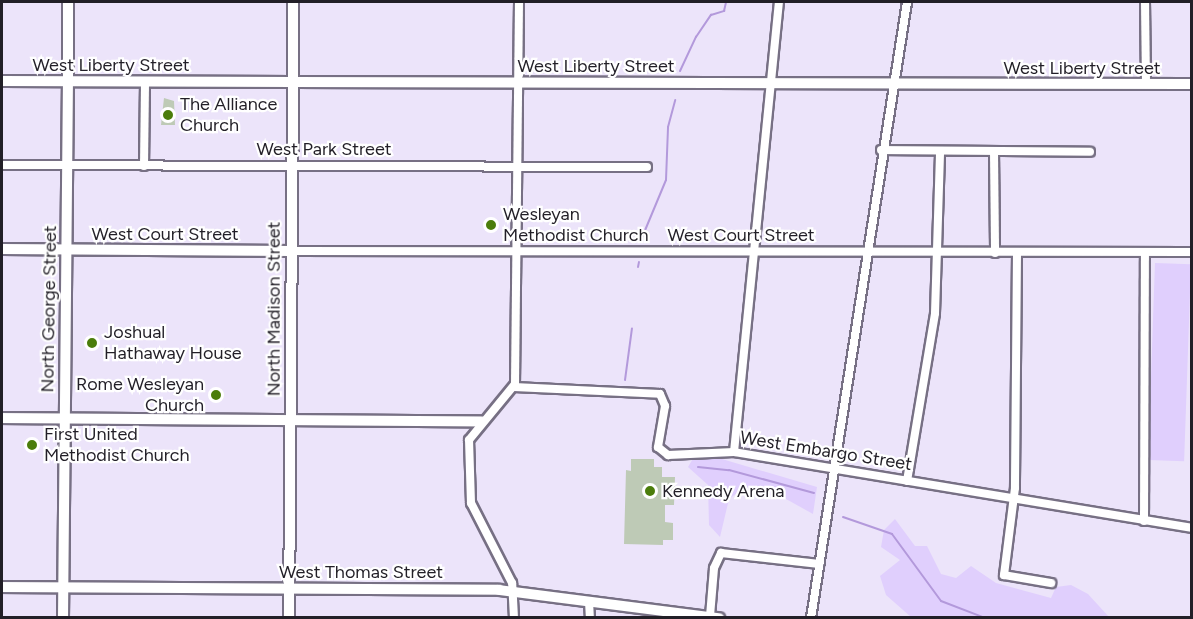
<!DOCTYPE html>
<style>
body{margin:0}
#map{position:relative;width:1193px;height:619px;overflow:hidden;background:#ece4fa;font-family:Figtree,sans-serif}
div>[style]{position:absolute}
.green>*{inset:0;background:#e0cffd;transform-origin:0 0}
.stream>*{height:2px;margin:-1px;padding:0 1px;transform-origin:1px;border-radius:1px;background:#b399db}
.building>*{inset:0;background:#becab6}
.roads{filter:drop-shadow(2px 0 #777084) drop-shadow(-2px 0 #777084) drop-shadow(0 2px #777084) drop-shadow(0 -2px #777084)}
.minor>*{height:8px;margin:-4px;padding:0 4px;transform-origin:4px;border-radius:4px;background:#fff}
.tertiary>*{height:10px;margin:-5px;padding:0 5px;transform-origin:5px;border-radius:5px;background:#fff}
.secondary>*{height:10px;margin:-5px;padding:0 5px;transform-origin:5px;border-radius:5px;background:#fff}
.dots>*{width:16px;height:16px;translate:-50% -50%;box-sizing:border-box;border:3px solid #fff;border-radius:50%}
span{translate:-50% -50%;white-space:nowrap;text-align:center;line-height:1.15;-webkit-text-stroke:4.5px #fff;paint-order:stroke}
.street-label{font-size:18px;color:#221f27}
.poi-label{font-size:18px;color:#221f27}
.left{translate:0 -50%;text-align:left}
.right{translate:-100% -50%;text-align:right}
.frame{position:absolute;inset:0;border:3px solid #221f27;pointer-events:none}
</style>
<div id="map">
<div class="green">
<i style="left:1155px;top:263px;width:36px;height:197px;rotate:2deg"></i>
<i style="clip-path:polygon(694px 457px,722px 459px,817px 487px,813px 514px,777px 494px,762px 498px,740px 491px,729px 499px,720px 537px,709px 525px,708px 485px,688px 467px)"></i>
<i style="clip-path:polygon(895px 519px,915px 546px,927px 546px,941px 574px,956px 578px,971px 566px,996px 583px,1051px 598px,1056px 587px,1071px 585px,1088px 594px,1109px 617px,911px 617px,886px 595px,880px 576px,900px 560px,881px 547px,884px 530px)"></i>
</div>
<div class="stream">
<i style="left:680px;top:71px;width:38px;rotate:-65deg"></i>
<i style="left:696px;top:37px;width:27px;rotate:-56deg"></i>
<i style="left:711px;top:15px;width:14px;rotate:-17deg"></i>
<i style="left:724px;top:11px;width:9px;rotate:-77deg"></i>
<i style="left:641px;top:240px;width:65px;rotate:-67.4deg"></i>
<i style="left:666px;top:180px;width:53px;rotate:-87.8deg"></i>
<i style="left:668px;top:127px;width:28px;rotate:-75deg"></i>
<i style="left:638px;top:267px;width:5px;rotate:-79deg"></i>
<i style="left:625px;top:380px;width:52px;rotate:-82.3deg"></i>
<i style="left:698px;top:467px;width:31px;rotate:6deg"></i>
<i style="left:729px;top:470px;width:88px;rotate:15.1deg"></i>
<i style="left:843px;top:517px;width:52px;rotate:19.1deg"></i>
<i style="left:892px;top:534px;width:83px;rotate:53.8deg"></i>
<i style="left:941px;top:601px;width:47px;rotate:21.1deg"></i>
</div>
<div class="building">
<i style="clip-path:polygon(164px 98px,174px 101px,175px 125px,161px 125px)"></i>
<i style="clip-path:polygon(631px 459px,654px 459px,654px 467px,662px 467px,662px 477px,675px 477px,674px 505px,665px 505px,665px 522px,673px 523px,673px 540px,663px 540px,663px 545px,624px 544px,626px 470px,631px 471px)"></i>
</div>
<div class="roads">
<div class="minor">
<i style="left:1145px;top:2px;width:82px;rotate:89.3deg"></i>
<i style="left:881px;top:150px;width:209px;rotate:0.5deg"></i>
<i style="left:994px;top:152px;width:101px;rotate:89.4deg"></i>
<i style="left:2px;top:165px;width:645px;rotate:0.18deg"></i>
<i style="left:144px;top:166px;width:84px;rotate:-89.3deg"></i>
<i style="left:291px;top:251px;width:901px;rotate:0.06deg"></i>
<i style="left:1017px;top:253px;width:235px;rotate:90.5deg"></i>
<i style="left:1015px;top:488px;width:88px;rotate:97.2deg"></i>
<i style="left:1004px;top:575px;width:48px;rotate:9.7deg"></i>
<i style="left:514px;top:387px;width:146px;rotate:2.7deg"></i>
<i style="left:660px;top:394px;width:13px;rotate:67deg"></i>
<i style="left:665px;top:406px;width:42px;rotate:99.7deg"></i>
<i style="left:658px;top:447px;width:13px;rotate:39deg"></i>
<i style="left:668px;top:455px;width:66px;rotate:-2.6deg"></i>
<i style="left:734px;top:452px;width:464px;rotate:9.4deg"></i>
<i style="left:734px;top:452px;width:452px;rotate:-84.3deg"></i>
<i style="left:907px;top:481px;width:170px;rotate:-80.5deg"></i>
<i style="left:935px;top:313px;width:161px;rotate:-88.2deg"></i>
<i style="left:1144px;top:521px;width:269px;rotate:-89.8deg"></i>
<i style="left:589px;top:601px;width:17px;rotate:87deg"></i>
<i style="left:710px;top:616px;width:48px;rotate:-85.2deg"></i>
<i style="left:714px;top:568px;width:17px;rotate:-65deg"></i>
<i style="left:721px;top:553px;width:99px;rotate:6.4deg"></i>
<i style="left:514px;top:618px;width:35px;rotate:-93deg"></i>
<i style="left:512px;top:583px;width:90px;rotate:-117.1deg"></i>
<i style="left:471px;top:503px;width:63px;rotate:-91.8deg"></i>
<i style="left:469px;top:440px;width:72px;rotate:-50.6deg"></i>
<i style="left:515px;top:384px;width:382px;rotate:-89.4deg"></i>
<i style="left:811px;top:618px;width:623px;rotate:-81.14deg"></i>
</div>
<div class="tertiary">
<i style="left:2px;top:249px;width:289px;rotate:0.4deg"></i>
<i style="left:2px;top:418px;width:479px;rotate:0.4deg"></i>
<i style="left:2px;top:587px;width:497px;rotate:0.3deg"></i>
<i style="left:499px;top:590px;width:222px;rotate:7.3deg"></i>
<i style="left:63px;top:618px;width:537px;rotate:-89.47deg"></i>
<i style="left:289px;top:618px;width:536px;rotate:-89.57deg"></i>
<i style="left:293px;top:82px;width:899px;rotate:0.13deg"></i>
</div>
<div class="secondary">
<i style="left:68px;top:2px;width:79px;rotate:90deg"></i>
<i style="left:2px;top:81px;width:291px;rotate:0.2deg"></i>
<i style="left:293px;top:82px;width:80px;rotate:-90deg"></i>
</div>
</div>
<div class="dots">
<i style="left:168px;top:115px;background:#4b7d0b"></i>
<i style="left:491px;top:225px;background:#4b7d0b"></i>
<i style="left:92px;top:343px;background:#4b7d0b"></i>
<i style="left:216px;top:395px;background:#4b7d0b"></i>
<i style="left:32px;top:445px;background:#4b7d0b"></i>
<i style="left:650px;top:491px;background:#4b7d0b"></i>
</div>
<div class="street-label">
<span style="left:111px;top:65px">West Liberty Street</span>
<span style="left:596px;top:66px">West Liberty Street</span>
<span style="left:1082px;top:68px">West Liberty Street</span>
<span style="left:324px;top:149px">West Park Street</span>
<span style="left:165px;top:234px">West Court Street</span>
<span style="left:741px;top:235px">West Court Street</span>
<span style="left:49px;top:309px;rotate:-89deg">North George Street</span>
<span style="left:274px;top:309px;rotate:-90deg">North Madison Street</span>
<span style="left:826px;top:451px;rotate:9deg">West Embargo Street</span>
<span style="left:361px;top:572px">West Thomas Street</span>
</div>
<div class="poi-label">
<span class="left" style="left:180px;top:115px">The Alliance<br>Church</span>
<span class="left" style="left:503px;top:225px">Wesleyan<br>Methodist Church</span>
<span class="left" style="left:104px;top:343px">Joshual<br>Hathaway House</span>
<span class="right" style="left:204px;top:395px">Rome Wesleyan<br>Church</span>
<span class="left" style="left:44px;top:445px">First United<br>Methodist Church</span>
<span class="left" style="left:662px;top:491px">Kennedy Arena</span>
</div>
<div class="frame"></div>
</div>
